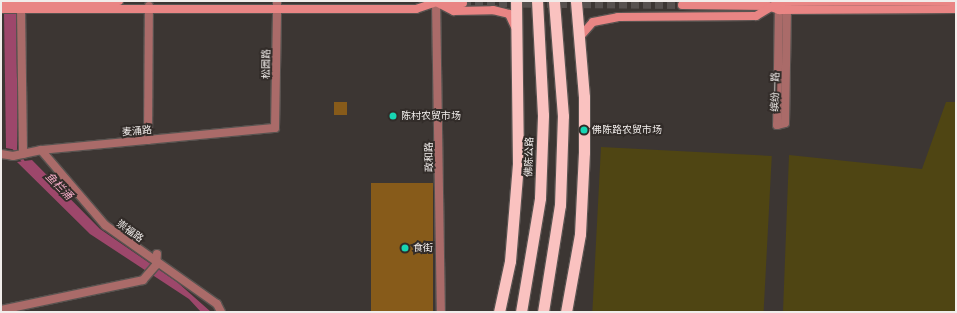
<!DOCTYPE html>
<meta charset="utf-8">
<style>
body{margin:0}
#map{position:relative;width:957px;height:313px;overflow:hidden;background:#3c3633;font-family:"PT Sans","Noto Sans SC",sans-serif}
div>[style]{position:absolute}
.green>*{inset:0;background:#4f4513;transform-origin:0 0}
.water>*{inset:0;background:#9d476b}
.stream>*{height:2.5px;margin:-1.25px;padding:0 1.25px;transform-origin:1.25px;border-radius:1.25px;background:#9d476b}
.building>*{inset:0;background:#875b1a;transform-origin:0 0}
.secondary-tunnel>*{height:8px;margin-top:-4px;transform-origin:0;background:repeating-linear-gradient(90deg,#57514f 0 8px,transparent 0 12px)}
.roads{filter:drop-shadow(1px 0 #595350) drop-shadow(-1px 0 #595350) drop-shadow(0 1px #595350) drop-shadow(0 -1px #595350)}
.minor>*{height:8px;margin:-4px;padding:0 4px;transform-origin:4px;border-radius:4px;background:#aa6b69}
.tertiary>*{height:8px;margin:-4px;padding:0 4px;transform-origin:4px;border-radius:4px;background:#aa6b69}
.secondary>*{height:8px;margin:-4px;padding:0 4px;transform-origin:4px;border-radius:4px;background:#e98584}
.trunk>*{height:11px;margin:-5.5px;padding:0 5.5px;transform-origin:5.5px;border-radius:5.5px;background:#fac2c0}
.dots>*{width:11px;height:11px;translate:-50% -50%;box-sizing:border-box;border:2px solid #322c29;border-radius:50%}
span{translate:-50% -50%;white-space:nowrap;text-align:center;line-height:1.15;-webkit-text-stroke:4px #322c29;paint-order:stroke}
.street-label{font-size:10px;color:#f1edeb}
.poi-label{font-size:10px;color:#f1edeb}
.left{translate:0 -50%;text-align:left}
.water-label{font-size:11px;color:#f8afca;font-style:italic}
.frame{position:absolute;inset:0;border:2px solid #f1edeb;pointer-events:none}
</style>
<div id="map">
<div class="green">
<i style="clip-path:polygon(946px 102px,956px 102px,956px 312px,783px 312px,789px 155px,922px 169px)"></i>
<i style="left:601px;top:147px;width:171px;height:167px;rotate:3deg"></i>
</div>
<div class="water">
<i style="clip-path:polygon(18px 11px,17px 150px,6px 148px,4px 12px)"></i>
<i style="clip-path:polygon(32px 160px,100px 229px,177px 282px,211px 312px,201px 312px,189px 299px,90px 234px,17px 162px)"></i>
</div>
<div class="stream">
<i style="left:14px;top:148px;width:19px;rotate:55deg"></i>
</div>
<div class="building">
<i style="left:334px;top:102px;width:13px;height:13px"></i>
<i style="left:371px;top:183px;width:62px;height:129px"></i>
</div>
<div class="secondary-tunnel">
<i style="left:463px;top:3px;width:219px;rotate:0.5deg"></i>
</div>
<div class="roads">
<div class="minor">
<i style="left:21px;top:8px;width:146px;rotate:89.2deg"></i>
<i style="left:148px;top:140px;width:134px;rotate:-89.6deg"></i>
<i style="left:41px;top:150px;width:99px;rotate:49.5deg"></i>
<i style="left:105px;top:225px;width:137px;rotate:35.2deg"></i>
<i style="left:217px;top:304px;width:9px;rotate:63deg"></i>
<i style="left:1px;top:154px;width:12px;rotate:9deg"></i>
<i style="left:13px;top:156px;width:29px;rotate:-12deg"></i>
<i style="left:41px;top:150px;width:235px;rotate:-5.4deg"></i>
<i style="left:275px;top:128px;width:120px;rotate:-89deg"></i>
<i style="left:1px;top:310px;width:145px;rotate:-11.9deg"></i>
<i style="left:143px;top:280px;width:20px;rotate:-49deg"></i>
<i style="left:156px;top:265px;width:11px;rotate:-85deg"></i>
</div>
<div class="tertiary">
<i style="left:277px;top:1px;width:7px;rotate:90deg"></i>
<i style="left:436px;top:1px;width:311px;rotate:89.1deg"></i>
<i style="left:779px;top:4px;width:121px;rotate:90.9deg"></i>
<i style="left:777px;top:125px;width:8px;rotate:-14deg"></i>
<i style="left:785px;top:123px;width:120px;rotate:-89deg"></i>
</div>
<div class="secondary">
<i style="left:1px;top:2px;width:118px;rotate:-0.5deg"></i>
<i style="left:436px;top:2px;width:20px;rotate:27deg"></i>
<i style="left:454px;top:11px;width:39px;rotate:-1deg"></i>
<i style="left:493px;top:10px;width:16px;rotate:14deg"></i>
<i style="left:509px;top:14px;width:14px;rotate:65deg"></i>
<i style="left:441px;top:3px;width:22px"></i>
<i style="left:682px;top:5px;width:86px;rotate:0.7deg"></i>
<i style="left:768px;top:6px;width:12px;rotate:20deg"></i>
<i style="left:779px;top:10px;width:177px;rotate:-0.3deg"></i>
<i style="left:1px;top:9px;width:415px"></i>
<i style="left:416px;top:9px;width:24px;rotate:-19deg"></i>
<i style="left:579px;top:38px;width:21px;rotate:-49deg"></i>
<i style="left:593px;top:22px;width:25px;rotate:-11deg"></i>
<i style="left:618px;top:17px;width:138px;rotate:-0.4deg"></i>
<i style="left:756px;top:16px;width:27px;rotate:-31deg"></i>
<i style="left:779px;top:2px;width:177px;rotate:-0.3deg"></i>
</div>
<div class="trunk">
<i style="left:499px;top:312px;width:52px;rotate:-77.8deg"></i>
<i style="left:510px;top:261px;width:98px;rotate:-85.3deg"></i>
<i style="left:518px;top:163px;width:162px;rotate:-90.7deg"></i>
<i style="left:521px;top:312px;width:116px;rotate:-80.5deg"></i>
<i style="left:540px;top:198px;width:83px;rotate:-87.9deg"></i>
<i style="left:543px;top:115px;width:114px;rotate:-93deg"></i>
<i style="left:543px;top:312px;width:108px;rotate:-81deg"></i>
<i style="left:560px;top:205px;width:89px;rotate:-88.1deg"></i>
<i style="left:563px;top:116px;width:115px;rotate:-94.5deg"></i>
<i style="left:566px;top:312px;width:79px;rotate:-79.8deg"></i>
<i style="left:580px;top:234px;width:82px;rotate:-87.2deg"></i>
<i style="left:584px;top:152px;width:55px;rotate:-90deg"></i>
<i style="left:584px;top:97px;width:96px;rotate:-94.8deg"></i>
</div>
</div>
<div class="dots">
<i style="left:393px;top:116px;background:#17d5b3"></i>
<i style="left:584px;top:130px;background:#17d5b3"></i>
<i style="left:405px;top:248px;background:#17d5b3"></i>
</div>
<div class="street-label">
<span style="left:266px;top:64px;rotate:-89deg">松园路</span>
<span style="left:775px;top:92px;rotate:-89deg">缤纷一路</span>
<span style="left:137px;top:131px;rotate:-5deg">麦涌路</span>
<span style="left:429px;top:157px;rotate:-91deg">政和路</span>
<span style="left:529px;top:157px;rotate:-88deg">佛陈公路</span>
<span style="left:130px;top:231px;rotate:36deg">崇福路</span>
</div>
<div class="poi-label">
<span class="left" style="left:401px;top:116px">陈村农贸市场</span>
<span class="left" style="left:592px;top:130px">佛陈路农贸市场</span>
<span class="left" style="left:413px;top:248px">食街</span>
</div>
<div class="water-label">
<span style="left:59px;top:186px;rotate:45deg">鱼栏涌</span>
</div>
<div class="frame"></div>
</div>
